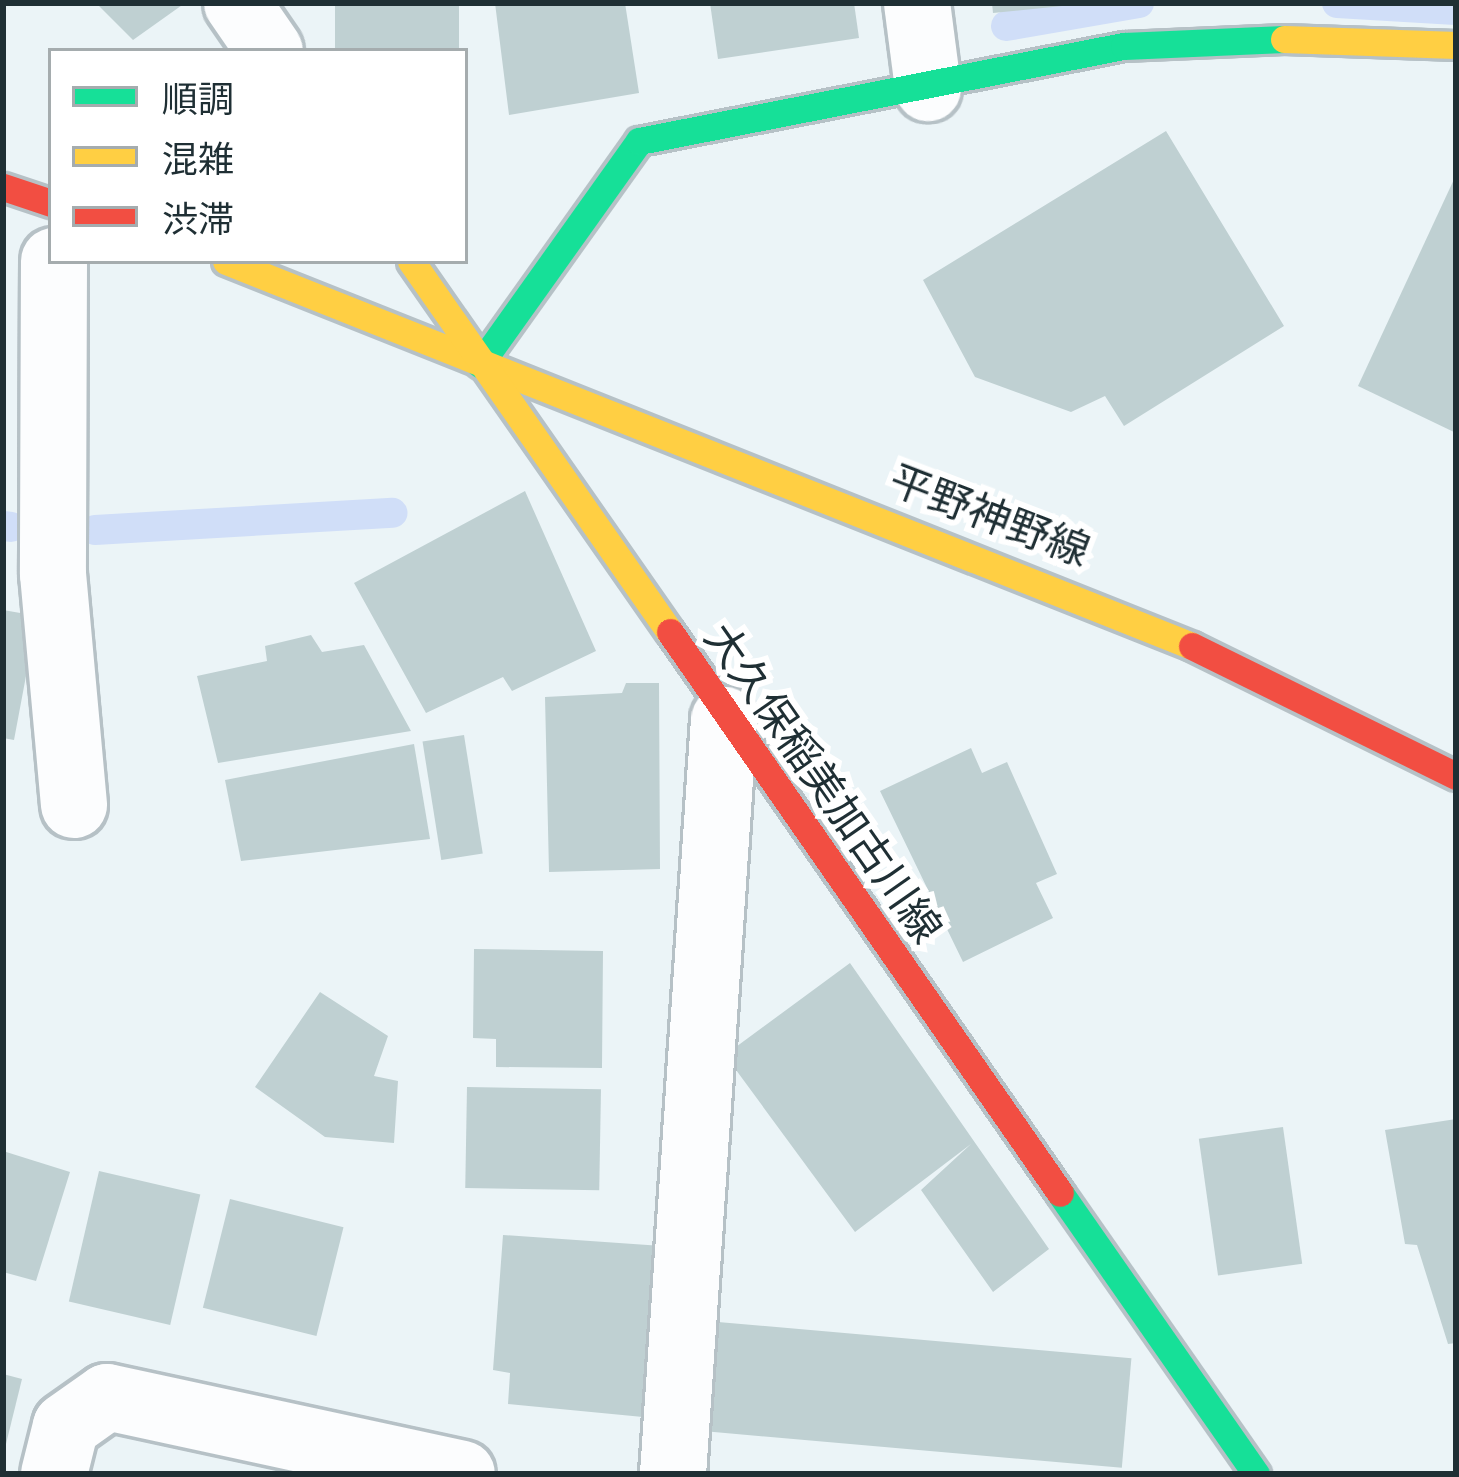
<!DOCTYPE html>
<meta charset="utf-8">
<style>
body{margin:0}
#map{position:relative;width:1459px;height:1477px;overflow:hidden;background:#ebf4f7;font-family:"Alegreya Sans","Noto Sans JP",sans-serif}
div>[style]{position:absolute}
.stream>*{height:30px;margin:-15px;padding:0 15px;transform-origin:15px;border-radius:15px;background:#d0def8}
.building>*{inset:0;background:#bfd0d2;transform-origin:0 0}
.roads{filter:drop-shadow(3px 0 #b6c1c6) drop-shadow(-3px 0 #b6c1c6) drop-shadow(0 3px #b6c1c6) drop-shadow(0 -3px #b6c1c6)}
.street>*{height:66px;margin:-33px;padding:0 33px;transform-origin:33px;border-radius:33px;background:#fcfdfe}
.fast>*{height:27px;margin:-13.5px;padding:0 13.5px;transform-origin:13.5px;border-radius:13.5px;background:#16e098}
.slow>*{height:27px;margin:-13.5px;padding:0 13.5px;transform-origin:13.5px;border-radius:13.5px;background:#ffcf43}
.jam>*{height:27px;margin:-13.5px;padding:0 13.5px;transform-origin:13.5px;border-radius:13.5px;background:#f24e42}
span{translate:-50% -50%;white-space:nowrap;text-align:center;line-height:1.15;-webkit-text-stroke:12px #fff;paint-order:stroke}
.street-label{font-size:42px;color:#1f2f34}
.frame{position:absolute;inset:0;border:6px solid #1f2f34;pointer-events:none}
.legend{position:absolute;left:48px;top:48px;width:420px;height:216px;box-sizing:border-box;background:#fff;border:3px solid #a5acae;margin:0;padding:15px 21px;list-style:none;font-size:36px;color:#1f2f34}
.legend li{display:flex;align-items:center;gap:24px;height:60px}
.legend b{width:60px;border:3px solid #a5acae}
</style>
<div id="map">
<div class="stream">
<i style="left:1337px;top:3px;width:119px;rotate:3.4deg"></i>
<i style="left:1006px;top:26px;width:135px;rotate:-9.8deg"></i>
<i style="left:3px;top:526px;width:8px;rotate:7deg"></i>
<i style="left:95px;top:530px;width:298px;rotate:-3.3deg"></i>
</div>
<div class="building">
<i style="clip-path:polygon(96px 3px,185px 3px,133px 40px)"></i>
<i style="left:335px;top:3px;width:124px;height:48px"></i>
<i style="clip-path:polygon(495px 3px,625px 3px,639px 93px,509px 115px)"></i>
<i style="clip-path:polygon(710px 3px,854px 3px,859px 38px,718px 59px)"></i>
<i style="clip-path:polygon(992px 3px,1062px 3px,1062px 6px,993px 13px)"></i>
<i style="clip-path:polygon(1166px 131px,1284px 326px,1124px 426px,1105px 396px,1071px 412px,975px 377px,923px 280px)"></i>
<i style="clip-path:polygon(1456px 175px,1456px 433px,1358px 386px)"></i>
<i style="clip-path:polygon(525px 491px,596px 651px,512px 691px,503px 677px,426px 713px,354px 583px)"></i>
<i style="clip-path:polygon(3px 610px,26px 614px,32px 644px,14px 740px,3px 738px)"></i>
<i style="clip-path:polygon(311px 635px,322px 652px,364px 645px,411px 731px,218px 763px,197px 676px,267px 661px,265px 646px)"></i>
<i style="clip-path:polygon(626px 683px,659px 683px,660px 869px,549px 872px,545px 697px,622px 693px)"></i>
<i style="left:464px;top:735px;width:120px;height:42px;rotate:81deg"></i>
<i style="clip-path:polygon(414px 744px,430px 839px,241px 861px,225px 780px)"></i>
<i style="clip-path:polygon(971px 748px,982px 773px,1007px 762px,1057px 874px,1036px 883px,1053px 918px,963px 962px,880px 791px)"></i>
<i style="clip-path:polygon(474px 949px,603px 951px,602px 1068px,496px 1067px,496px 1039px,473px 1038px)"></i>
<i style="clip-path:polygon(850px 963px,1049px 1249px,993px 1292px,921px 1190px,971px 1144px,855px 1232px,725px 1055px)"></i>
<i style="clip-path:polygon(320px 992px,388px 1036px,374px 1076px,398px 1081px,394px 1143px,325px 1137px,255px 1087px)"></i>
<i style="left:467px;top:1087px;width:134px;height:101px;rotate:1deg"></i>
<i style="clip-path:polygon(1456px 1119px,1456px 1343px,1448px 1344px,1417px 1245px,1405px 1244px,1385px 1130px)"></i>
<i style="left:1283px;top:1127px;width:138px;height:85px;rotate:82deg"></i>
<i style="clip-path:polygon(3px 1151px,70px 1172px,36px 1281px,3px 1272px)"></i>
<i style="left:99px;top:1171px;width:104px;height:134px;rotate:13deg"></i>
<i style="left:230px;top:1199px;width:117px;height:112px;rotate:14deg"></i>
<i style="clip-path:polygon(503px 1235px,662px 1246px,643px 1417px,508px 1404px,510px 1373px,493px 1370px)"></i>
<i style="left:718px;top:1322px;width:415px;height:110px;rotate:5deg"></i>
<i style="clip-path:polygon(3px 1374px,22px 1379px,5px 1448px,3px 1448px)"></i>
</div>
<div class="roads">
<div class="street">
<i style="left:237px;top:3px;width:58px;rotate:55.5deg"></i>
<i style="left:917px;top:3px;width:86px;rotate:82.6deg"></i>
<i style="left:54px;top:261px;width:313px;rotate:90.2deg"></i>
<i style="left:53px;top:574px;width:232px;rotate:84.8deg"></i>
<i style="left:54px;top:1474px;width:49px;rotate:-76deg"></i>
<i style="left:66px;top:1426px;width:50px;rotate:-35.3deg"></i>
<i style="left:107px;top:1397px;width:363px;rotate:12.2deg"></i>
<i style="left:673px;top:1474px;width:756px;rotate:-86.13deg"></i>
</div>
<div class="fast">
<i style="left:480px;top:364px;width:274px;rotate:-54.5deg"></i>
<i style="left:639px;top:141px;width:494px;rotate:-11.1deg"></i>
<i style="left:1124px;top:46px;width:160px;rotate:-2.5deg"></i>
<i style="left:1060px;top:1193px;width:343px;rotate:55.1deg"></i>
</div>
<div class="slow">
<i style="left:1284px;top:39px;width:172px;rotate:2deg"></i>
<i style="left:226px;top:261px;width:1040px;rotate:21.73deg"></i>
<i style="left:411px;top:261px;width:452px;rotate:55.1deg"></i>
</div>
<div class="jam">
<i style="left:3px;top:187px;width:51px;rotate:18.4deg"></i>
<i style="left:670px;top:632px;width:683px;rotate:55.19deg"></i>
<i style="left:1192px;top:646px;width:294px;rotate:26.2deg"></i>
</div>
</div>
<div class="street-label">
<span style="left:989px;top:517px;rotate:21deg">平野神野線</span>
<span style="left:822px;top:784px;rotate:55deg">大久保稲美加古川線</span>
</div>
<div class="frame"></div>
<ul class="legend">
<li><b style="height:15px;background:#16e098"></b>順調</li>
<li><b style="height:15px;background:#ffcf43"></b>混雑</li>
<li><b style="height:15px;background:#f24e42"></b>渋滞</li>
</ul>
</div>
